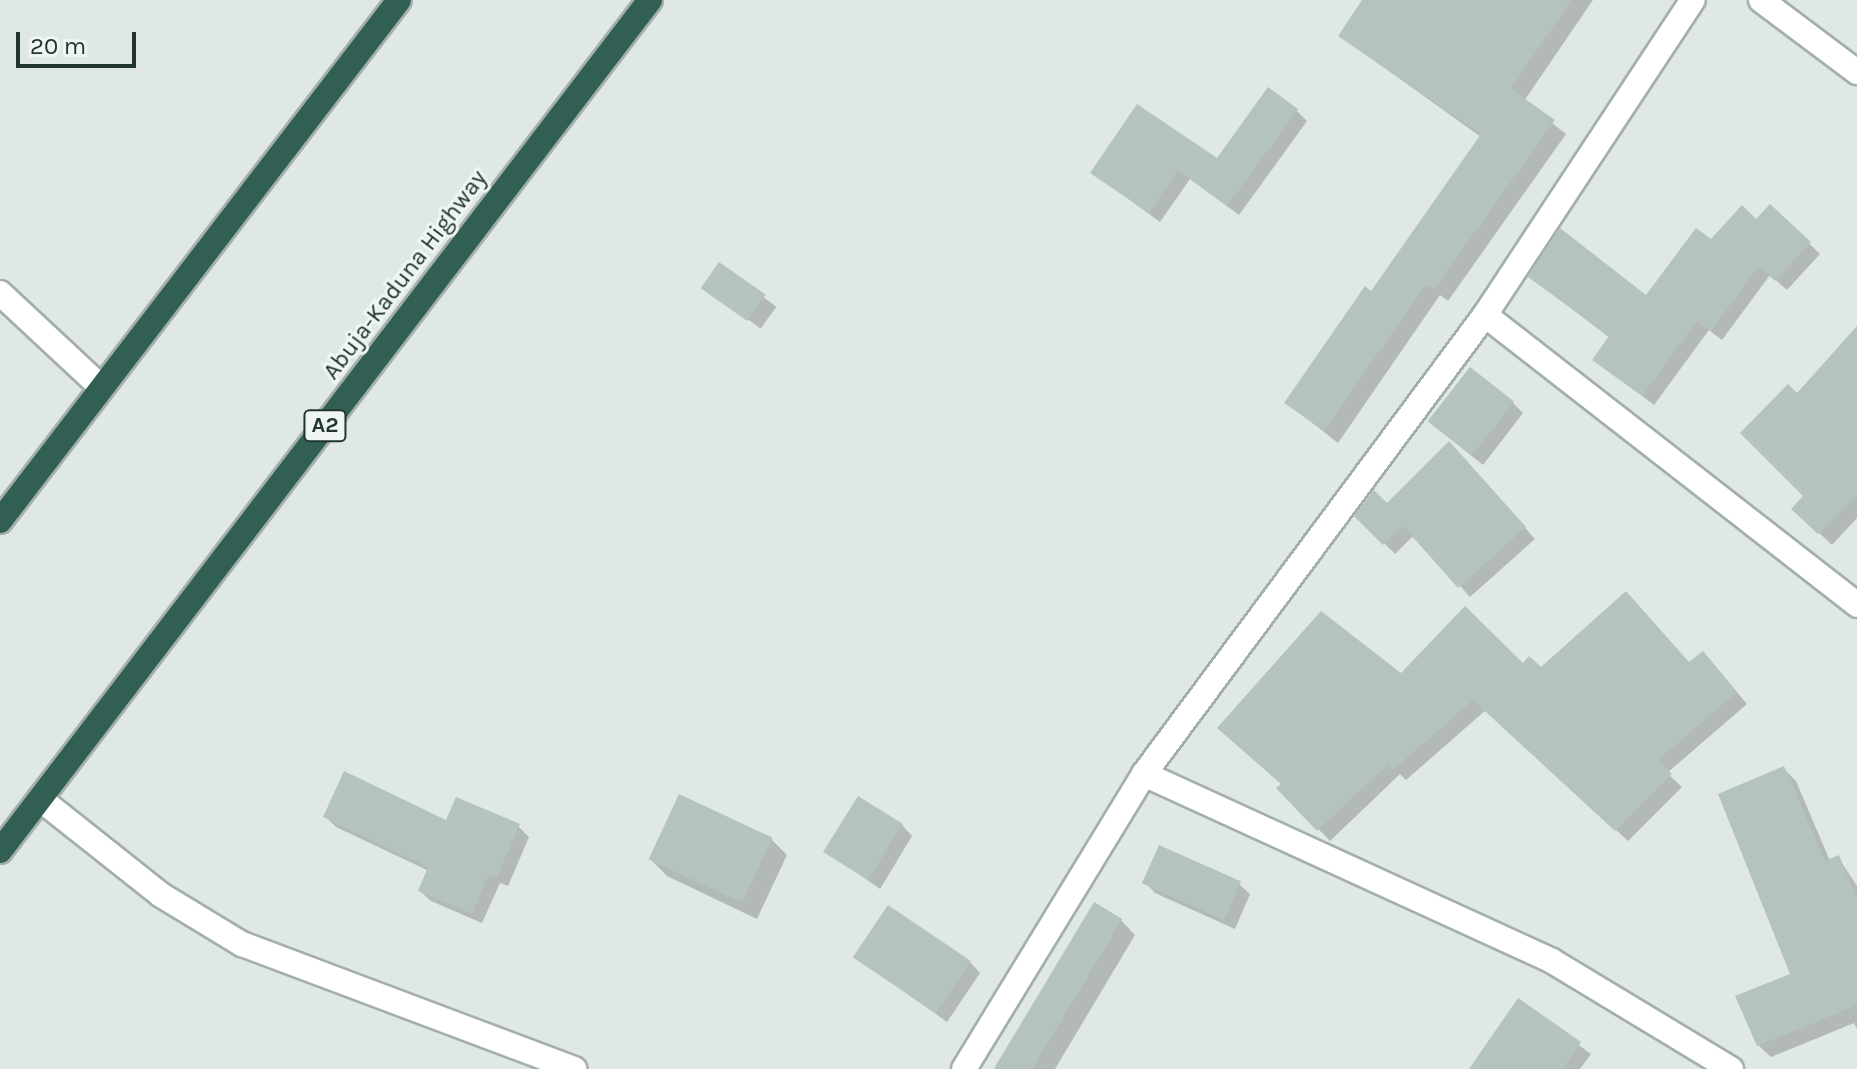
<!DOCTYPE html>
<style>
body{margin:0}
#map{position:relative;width:1857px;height:1069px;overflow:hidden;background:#dfe8e4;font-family:Karla,sans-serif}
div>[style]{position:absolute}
.shadow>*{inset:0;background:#0003;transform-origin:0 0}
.building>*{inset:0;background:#b5c3bd;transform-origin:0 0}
.roads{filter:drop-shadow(2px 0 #a3afaa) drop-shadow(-2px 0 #a3afaa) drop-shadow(0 2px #a3afaa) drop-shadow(0 -2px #a3afaa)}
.minor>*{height:24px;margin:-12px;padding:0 12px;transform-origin:12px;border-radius:12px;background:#fff}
.highway>*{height:24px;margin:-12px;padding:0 12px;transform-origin:12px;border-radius:12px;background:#325f54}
span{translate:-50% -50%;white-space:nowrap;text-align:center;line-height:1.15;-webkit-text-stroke:6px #eff6f2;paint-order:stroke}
.shield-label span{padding:2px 6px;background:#eff6f2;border:2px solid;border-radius:6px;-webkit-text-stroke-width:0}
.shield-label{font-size:22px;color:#223630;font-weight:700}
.street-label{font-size:24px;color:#223630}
.scale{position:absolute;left:16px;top:32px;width:120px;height:36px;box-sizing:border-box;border:4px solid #223630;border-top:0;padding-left:10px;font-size:24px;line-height:28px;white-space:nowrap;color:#223630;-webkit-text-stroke:6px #eff6f2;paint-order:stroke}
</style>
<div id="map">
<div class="shadow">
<i style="clip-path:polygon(1365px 0,1593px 0,1524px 101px,1566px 134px,1448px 301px,1440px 295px,1338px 443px,1287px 403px,1372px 293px,1481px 137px,1340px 36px)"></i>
<i style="clip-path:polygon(1297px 111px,1307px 121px,1239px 215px,1190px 179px,1160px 222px,1093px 173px,1217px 161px)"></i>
<i style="clip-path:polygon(1770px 206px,1820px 254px,1787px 290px,1770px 275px,1722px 340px,1709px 330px,1654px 405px,1594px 359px,1610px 338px,1530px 277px,1646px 298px,1711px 241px,1756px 222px)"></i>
<i style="left:719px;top:265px;width:71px;height:27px;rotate:36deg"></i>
<i style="clip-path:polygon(1857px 345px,1857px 518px,1832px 545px,1794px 509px,1806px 496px,1797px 396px)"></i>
<i style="clip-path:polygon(1512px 402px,1523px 413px,1483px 465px,1430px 422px)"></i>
<i style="clip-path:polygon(1459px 454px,1535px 539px,1470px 597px,1414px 535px,1395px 554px,1357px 516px,1387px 506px)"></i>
<i style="clip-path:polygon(1690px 664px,1714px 665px,1747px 704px,1667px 773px,1682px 787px,1628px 841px,1486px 710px,1406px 780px,1400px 774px,1330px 841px,1279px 788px,1402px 675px,1523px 666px,1541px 670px)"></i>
<i style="clip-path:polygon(1783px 768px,1796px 781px,1830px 861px,1838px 857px,1857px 886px,1857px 1029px,1854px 1023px,1771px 1057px,1758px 1045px,1793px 975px)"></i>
<i style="clip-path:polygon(325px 816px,518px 826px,529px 837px,508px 886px,500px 883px,482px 923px,431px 901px,420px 891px,429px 871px,336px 827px)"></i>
<i style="clip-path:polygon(902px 825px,912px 836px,880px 889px,826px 851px)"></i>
<i style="clip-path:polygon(771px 839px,787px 855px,757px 919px,667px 876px,651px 860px)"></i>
<i style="clip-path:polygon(1145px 882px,1239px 884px,1250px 894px,1235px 929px,1155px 893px)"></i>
<i style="clip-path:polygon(1121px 920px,1135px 935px,1055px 1069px,997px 1069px)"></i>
<i style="clip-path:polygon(856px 957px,970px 962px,980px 973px,947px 1022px)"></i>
<i style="clip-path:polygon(1518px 1001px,1591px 1054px,1580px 1069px,1490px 1069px)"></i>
</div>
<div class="building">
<i style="clip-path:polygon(1362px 0,1571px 0,1511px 89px,1555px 120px,1434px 289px,1426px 284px,1324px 431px,1284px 403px,1365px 286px,1371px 291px,1481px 134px,1338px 36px)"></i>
<i style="clip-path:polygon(1268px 87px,1298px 109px,1227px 206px,1178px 170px,1149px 213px,1090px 173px,1137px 104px,1217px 158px)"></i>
<i style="clip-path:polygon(1770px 204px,1811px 242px,1775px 281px,1759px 266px,1711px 331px,1697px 321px,1642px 396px,1592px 360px,1609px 336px,1528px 277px,1560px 228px,1646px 295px,1696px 228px,1711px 239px,1742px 205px,1756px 219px)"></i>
<i style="left:719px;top:262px;width:57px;height:32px;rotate:35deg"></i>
<i style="clip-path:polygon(1857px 326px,1857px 494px,1818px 534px,1791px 509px,1803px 496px,1740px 433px,1788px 384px,1797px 393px)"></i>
<i style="left:1470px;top:367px;width:56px;height:69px;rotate:38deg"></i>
<i style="clip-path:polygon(1449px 441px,1526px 527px,1458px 588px,1403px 526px,1383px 545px,1354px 516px,1374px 490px,1387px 503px)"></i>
<i style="clip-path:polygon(1626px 591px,1689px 662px,1703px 651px,1737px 692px,1658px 760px,1672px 774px,1615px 831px,1473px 700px,1393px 770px,1388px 764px,1317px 831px,1276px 788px,1281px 784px,1217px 728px,1321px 611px,1401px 673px,1465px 606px,1523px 663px,1529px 656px,1541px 667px)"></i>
<i style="clip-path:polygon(1784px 766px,1825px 861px,1839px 855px,1857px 899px,1857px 1005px,1757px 1046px,1735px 996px,1790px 974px,1718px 794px)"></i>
<i style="clip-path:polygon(344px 771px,446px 820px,456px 797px,520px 824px,497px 877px,489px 874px,472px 914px,418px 891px,428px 867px,323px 817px)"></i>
<i style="left:679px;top:794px;width:103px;height:72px;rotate:25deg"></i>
<i style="left:858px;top:796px;width:53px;height:66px;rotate:32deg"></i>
<i style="left:1159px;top:845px;width:90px;height:42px;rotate:24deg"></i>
<i style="left:1094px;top:902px;width:33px;height:194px;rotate:31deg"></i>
<i style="left:888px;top:905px;width:100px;height:63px;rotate:34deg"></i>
<i style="clip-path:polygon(1518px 998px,1581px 1042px,1563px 1069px,1469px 1069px)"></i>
</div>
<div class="roads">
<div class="minor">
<i style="left:1761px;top:0;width:120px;rotate:36.9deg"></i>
<i style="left:0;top:293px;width:139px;rotate:43deg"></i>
<i style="left:1485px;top:315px;width:472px;rotate:37.9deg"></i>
<i style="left:1144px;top:774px;width:449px;rotate:24.6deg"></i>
<i style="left:1552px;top:961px;width:209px;rotate:31.1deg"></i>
<i style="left:40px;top:799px;width:154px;rotate:38.4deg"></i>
<i style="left:161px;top:895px;width:95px;rotate:31.2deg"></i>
<i style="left:242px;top:944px;width:355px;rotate:20.6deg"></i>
<i style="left:964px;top:1069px;width:346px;rotate:-58.6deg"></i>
<i style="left:1144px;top:774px;width:572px;rotate:-53.39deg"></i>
<i style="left:1485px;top:315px;width:377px;rotate:-56.6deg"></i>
</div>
<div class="highway">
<i style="left:0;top:521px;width:656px;rotate:-52.55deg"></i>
<i style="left:0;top:851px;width:1071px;rotate:-52.63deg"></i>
</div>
</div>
<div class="shield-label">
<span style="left:325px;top:426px">A2</span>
</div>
<div class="street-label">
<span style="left:405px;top:275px;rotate:-53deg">Abuja-Kaduna Highway</span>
</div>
<div class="scale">20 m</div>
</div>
